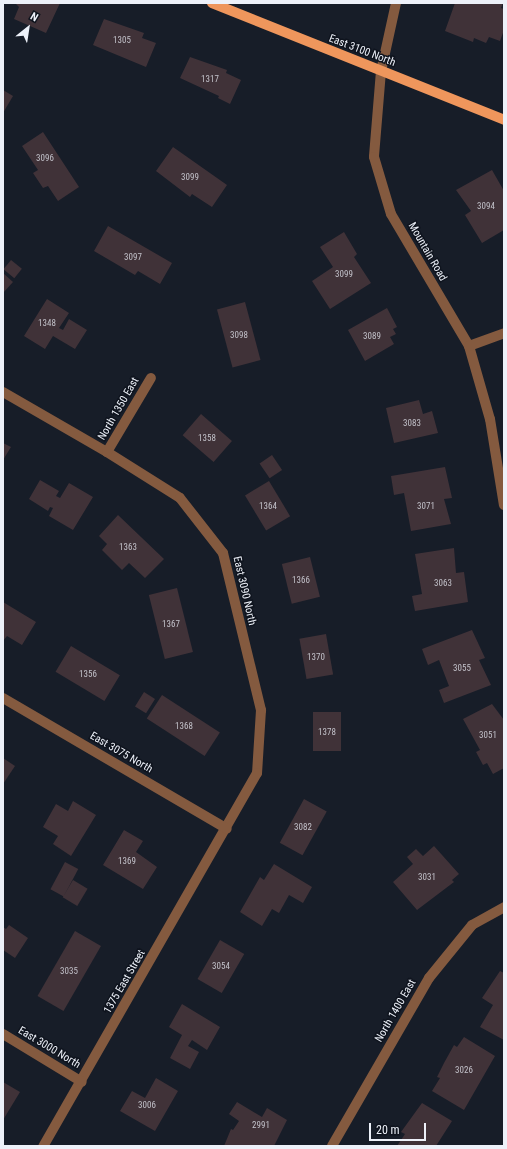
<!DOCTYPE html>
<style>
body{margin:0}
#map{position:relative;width:507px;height:1149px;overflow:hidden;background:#171d28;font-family:"Roboto Condensed",sans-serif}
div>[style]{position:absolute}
.building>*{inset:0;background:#403238;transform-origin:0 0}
.minor>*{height:10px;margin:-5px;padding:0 5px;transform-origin:5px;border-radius:5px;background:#845a3f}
.major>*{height:10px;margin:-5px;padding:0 5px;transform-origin:5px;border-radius:5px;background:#ef965c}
span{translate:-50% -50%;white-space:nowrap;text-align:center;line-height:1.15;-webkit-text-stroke:3px #0f141e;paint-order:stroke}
.number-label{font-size:9px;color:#c2c1c9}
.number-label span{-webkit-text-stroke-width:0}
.street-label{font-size:11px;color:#edf1f9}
.frame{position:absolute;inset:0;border:4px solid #edf1f9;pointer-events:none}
.north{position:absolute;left:8px;top:8px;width:40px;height:40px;-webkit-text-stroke:3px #0f141e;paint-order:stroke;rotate:30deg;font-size:11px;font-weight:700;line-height:16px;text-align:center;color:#edf1f9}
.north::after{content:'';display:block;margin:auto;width:14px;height:18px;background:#edf1f9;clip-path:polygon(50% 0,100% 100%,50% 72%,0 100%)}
.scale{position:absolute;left:369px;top:1123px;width:57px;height:18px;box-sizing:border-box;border:2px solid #edf1f9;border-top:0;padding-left:5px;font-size:12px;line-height:14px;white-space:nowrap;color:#edf1f9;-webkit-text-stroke:3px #0f141e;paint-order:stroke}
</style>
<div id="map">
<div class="building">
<i style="clip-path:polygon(15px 3px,60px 3px,46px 33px,14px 19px,19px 7px)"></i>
<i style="clip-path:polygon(455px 3px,503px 3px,501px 8px,504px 9px,504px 30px,500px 41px,489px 37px,486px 43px,474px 38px,473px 42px,445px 31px)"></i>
<i style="clip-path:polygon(104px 19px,144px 33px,142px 38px,156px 43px,146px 67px,93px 45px)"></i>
<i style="clip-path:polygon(190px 57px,227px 70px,226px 73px,241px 80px,230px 104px,218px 98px,219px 96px,180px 78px)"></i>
<i style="clip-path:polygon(3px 90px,13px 96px,3px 113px)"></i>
<i style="clip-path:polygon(43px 132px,79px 187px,58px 201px,48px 186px,43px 188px,33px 173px,38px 170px,22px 146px)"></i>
<i style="clip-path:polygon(173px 147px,227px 185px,212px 207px,192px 194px,190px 197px,156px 171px)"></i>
<i style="clip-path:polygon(492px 170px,504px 191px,504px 230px,482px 243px,465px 215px,471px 211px,456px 190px)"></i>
<i style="clip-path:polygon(108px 226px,172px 263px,160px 284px,138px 271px,135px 275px,94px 251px)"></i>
<i style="clip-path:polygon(344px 232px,357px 254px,354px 257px,371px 283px,330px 309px,312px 281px,333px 267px,320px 247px)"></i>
<i style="left:11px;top:260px;width:14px;height:12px;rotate:39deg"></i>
<i style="clip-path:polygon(3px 273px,13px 282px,3px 293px)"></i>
<i style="clip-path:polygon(47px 299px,69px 313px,59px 328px,63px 330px,69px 319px,87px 330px,75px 349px,53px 336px,45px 349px,24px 336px)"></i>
<i style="left:245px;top:302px;width:60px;height:29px;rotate:75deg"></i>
<i style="clip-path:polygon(387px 308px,397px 327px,393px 329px,396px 334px,390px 337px,394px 344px,365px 361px,348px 330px)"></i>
<i style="clip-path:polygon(419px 400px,423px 414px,432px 411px,438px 433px,394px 443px,386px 408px)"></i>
<i style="left:201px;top:414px;width:41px;height:28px;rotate:41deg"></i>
<i style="clip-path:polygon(3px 443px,11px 447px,3px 460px)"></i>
<i style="left:272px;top:455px;width:18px;height:15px;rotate:56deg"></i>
<i style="clip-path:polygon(445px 467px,452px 498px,444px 499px,451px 524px,411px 531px,404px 493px,394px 495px,391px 476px)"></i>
<i style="clip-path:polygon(40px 480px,59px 491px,56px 496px,60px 498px,69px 483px,93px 497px,73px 530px,49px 516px,53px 508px,50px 507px,48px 511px,29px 499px)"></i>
<i style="left:269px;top:481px;width:41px;height:28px;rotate:59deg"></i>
<i style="clip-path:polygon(118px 515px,164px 559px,145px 578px,129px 563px,122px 570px,102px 550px,107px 544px,99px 536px)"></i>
<i style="clip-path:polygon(454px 548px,456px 573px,464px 572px,468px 602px,415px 611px,412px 596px,422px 594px,415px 554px)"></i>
<i style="left:310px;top:557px;width:41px;height:29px;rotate:76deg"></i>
<i style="left:177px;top:588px;width:66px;height:29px;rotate:76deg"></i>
<i style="clip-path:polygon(3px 602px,36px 622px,22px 645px,7px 636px,3px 641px)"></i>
<i style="clip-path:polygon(472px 630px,485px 658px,479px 660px,491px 685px,444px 703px,439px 690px,449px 686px,439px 660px,428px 665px,422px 649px)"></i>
<i style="left:326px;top:634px;width:41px;height:27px;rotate:80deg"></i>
<i style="left:71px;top:646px;width:57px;height:30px;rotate:31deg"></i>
<i style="left:144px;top:692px;width:13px;height:17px;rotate:32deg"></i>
<i style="left:162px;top:695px;width:69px;height:28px;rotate:33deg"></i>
<i style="clip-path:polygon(492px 704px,504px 720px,504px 768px,493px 774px,487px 763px,483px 765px,476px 752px,480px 750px,463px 719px)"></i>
<i style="left:313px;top:712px;width:28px;height:39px"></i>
<i style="clip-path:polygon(3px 758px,15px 766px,3px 784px)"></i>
<i style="left:304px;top:799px;width:26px;height:50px;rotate:29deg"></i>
<i style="clip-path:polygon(73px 801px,96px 815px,71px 856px,53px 844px,58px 836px,43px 827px,56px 804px,68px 811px)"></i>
<i style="clip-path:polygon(124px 830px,143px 841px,136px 852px,157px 867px,143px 889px,103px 865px)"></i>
<i style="clip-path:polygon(434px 846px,459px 874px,452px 880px,454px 882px,417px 910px,393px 882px,413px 864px,407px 857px,416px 849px,423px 856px)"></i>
<i style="left:65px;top:862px;width:15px;height:31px;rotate:28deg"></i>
<i style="clip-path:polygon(274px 864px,312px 887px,303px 903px,289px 895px,279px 913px,272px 909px,262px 926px,240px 912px,260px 877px,264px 880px)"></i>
<i style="left:73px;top:880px;width:17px;height:20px;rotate:31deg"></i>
<i style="clip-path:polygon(9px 925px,28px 938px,15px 958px,3px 950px,3px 927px,6px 929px)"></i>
<i style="left:75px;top:931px;width:30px;height:75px;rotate:30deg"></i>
<i style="left:220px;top:940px;width:28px;height:45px;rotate:30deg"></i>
<i style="clip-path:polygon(500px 971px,504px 973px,504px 1040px,480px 1027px,493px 1005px,482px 998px)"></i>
<i style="clip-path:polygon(182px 1004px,220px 1027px,207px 1050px,192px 1040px,188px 1046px,199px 1052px,190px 1069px,170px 1058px,182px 1035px,169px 1027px)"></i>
<i style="clip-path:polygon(464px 1037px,495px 1056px,464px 1110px,432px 1091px,440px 1078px,437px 1077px,444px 1063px,454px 1045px,457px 1047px)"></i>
<i style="clip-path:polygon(156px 1078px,178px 1091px,155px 1131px,120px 1111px,132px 1091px,145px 1098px)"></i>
<i style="clip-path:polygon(3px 1082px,20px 1092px,3px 1120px)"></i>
<i style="clip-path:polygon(237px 1102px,262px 1117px,267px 1108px,287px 1120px,274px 1146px,224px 1146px,231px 1129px,233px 1130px,239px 1121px,229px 1114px)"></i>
<i style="clip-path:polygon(422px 1103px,452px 1121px,436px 1146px,397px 1146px,405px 1134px,401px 1132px)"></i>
</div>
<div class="minor">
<i style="left:396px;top:3px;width:70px;rotate:102.4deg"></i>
<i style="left:381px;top:71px;width:86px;rotate:94.7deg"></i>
<i style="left:374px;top:157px;width:59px;rotate:73.4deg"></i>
<i style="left:391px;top:214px;width:153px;rotate:59.4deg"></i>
<i style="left:469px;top:346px;width:76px;rotate:74deg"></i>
<i style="left:490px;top:419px;width:87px;rotate:80.8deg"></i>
<i style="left:469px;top:346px;width:37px;rotate:-20deg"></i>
<i style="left:3px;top:392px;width:120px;rotate:30deg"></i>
<i style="left:107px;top:452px;width:86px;rotate:32.2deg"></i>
<i style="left:180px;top:498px;width:70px;rotate:52deg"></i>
<i style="left:223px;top:553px;width:162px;rotate:76.4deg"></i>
<i style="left:261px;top:710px;width:63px;rotate:93.6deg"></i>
<i style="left:257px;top:773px;width:430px;rotate:119.8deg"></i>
<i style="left:107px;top:452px;width:86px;rotate:-59.3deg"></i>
<i style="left:3px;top:698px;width:259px;rotate:30.3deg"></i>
<i style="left:3px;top:1034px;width:92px;rotate:31.3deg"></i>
<i style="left:332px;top:1146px;width:194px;rotate:-60deg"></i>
<i style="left:429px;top:978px;width:68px;rotate:-50.9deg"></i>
<i style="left:472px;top:925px;width:37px;rotate:-29deg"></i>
</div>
<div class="major">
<i style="left:212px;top:3px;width:315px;rotate:21.8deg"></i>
</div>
<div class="number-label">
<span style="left:122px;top:40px">1305</span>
<span style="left:210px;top:79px">1317</span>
<span style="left:45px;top:158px">3096</span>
<span style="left:190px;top:177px">3099</span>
<span style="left:486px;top:206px">3094</span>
<span style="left:133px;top:257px">3097</span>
<span style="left:344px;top:274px">3099</span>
<span style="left:47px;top:323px">1348</span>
<span style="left:239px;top:335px">3098</span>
<span style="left:372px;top:336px">3089</span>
<span style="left:412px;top:423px">3083</span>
<span style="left:207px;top:438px">1358</span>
<span style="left:268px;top:506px">1364</span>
<span style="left:426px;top:506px">3071</span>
<span style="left:128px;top:547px">1363</span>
<span style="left:301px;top:580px">1366</span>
<span style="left:443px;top:583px">3063</span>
<span style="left:171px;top:624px">1367</span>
<span style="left:316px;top:657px">1370</span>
<span style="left:462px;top:668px">3055</span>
<span style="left:88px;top:674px">1356</span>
<span style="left:184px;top:726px">1368</span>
<span style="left:327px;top:732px">1378</span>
<span style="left:488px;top:735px">3051</span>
<span style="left:303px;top:827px">3082</span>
<span style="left:127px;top:861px">1369</span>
<span style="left:427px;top:877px">3031</span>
<span style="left:221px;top:966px">3054</span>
<span style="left:69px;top:971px">3035</span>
<span style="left:464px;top:1070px">3026</span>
<span style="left:147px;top:1105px">3006</span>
<span style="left:261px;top:1125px">2991</span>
</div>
<div class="street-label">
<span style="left:362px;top:51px;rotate:21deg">East 3100 North</span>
<span style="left:427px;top:252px;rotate:60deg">Mountain Road</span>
<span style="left:119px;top:409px;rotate:-60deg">North 1350 East</span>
<span style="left:244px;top:591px;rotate:77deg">East 3090 North</span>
<span style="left:121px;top:753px;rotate:30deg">East 3075 North</span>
<span style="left:125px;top:982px;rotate:-60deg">1375 East Street</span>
<span style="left:396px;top:1011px;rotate:-60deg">North 1400 East</span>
<span style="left:49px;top:1048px;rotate:31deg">East 3000 North</span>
</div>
<div class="frame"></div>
<div class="north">N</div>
<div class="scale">20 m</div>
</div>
